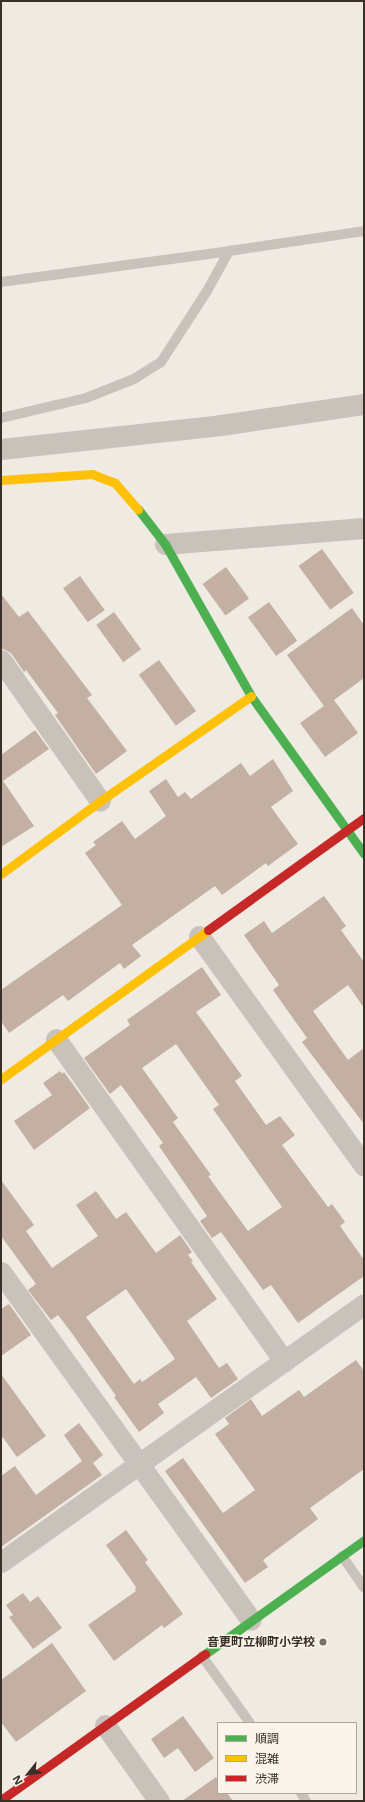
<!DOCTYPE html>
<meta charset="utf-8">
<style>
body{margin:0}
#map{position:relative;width:365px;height:1802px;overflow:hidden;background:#efeae2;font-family:"Noto Sans","Noto Sans JP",sans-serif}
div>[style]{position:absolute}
.building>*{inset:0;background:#c4afa3;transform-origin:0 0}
.lane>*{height:10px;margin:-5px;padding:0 5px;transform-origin:5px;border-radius:5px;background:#c8c2bb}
.street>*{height:21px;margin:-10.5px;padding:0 10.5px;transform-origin:10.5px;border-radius:10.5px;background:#c8c2bb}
.fast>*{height:9px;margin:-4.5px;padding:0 4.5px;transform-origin:4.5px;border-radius:4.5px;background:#4caf50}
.slow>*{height:9px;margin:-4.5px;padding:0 4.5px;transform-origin:4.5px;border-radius:4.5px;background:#ffc107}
.jam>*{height:9px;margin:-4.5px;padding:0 4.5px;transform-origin:4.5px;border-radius:4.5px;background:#c62828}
.dots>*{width:11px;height:11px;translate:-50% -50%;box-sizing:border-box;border:2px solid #fbf4ea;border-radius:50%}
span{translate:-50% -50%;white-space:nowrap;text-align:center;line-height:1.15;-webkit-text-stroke:3px #fbf4ea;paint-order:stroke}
.poi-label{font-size:12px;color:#3a2f29;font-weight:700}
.right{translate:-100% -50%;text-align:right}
.frame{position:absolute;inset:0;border:2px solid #3a2f29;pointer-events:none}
.legend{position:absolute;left:217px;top:1722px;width:140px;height:72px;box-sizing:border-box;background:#fbf4ea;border:1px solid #aea59d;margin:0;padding:5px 7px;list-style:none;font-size:12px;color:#3a2f29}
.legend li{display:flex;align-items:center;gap:8px;height:20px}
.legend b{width:20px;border:1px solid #aea59d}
.north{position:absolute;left:8px;top:1754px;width:40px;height:40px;-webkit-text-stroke:3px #fbf4ea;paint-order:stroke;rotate:240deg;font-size:11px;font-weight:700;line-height:16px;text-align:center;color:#3a2f29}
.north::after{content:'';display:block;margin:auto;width:14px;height:18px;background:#3a2f29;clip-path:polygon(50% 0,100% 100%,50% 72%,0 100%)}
</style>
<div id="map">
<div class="building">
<i style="left:322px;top:549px;width:54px;height:29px;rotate:54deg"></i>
<i style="left:226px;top:567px;width:39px;height:29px;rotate:54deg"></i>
<i style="left:80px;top:576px;width:42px;height:21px;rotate:54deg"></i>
<i style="clip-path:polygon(1px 594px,19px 617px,28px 611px,92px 695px,87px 698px,127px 751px,96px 774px,55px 715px,58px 713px,26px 670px,24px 672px,11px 653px,1px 648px)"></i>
<i style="left:269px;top:602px;width:48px;height:26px;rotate:54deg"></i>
<i style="clip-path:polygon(352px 608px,364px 625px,364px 678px,334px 700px,358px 733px,325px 757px,300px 723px,324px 706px,287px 655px)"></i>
<i style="left:114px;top:612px;width:46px;height:22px;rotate:54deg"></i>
<i style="left:159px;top:660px;width:63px;height:25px;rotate:54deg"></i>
<i style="clip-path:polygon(35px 730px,49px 749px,3px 781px,34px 826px,1px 847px,1px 755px)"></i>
<i style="clip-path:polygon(273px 759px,293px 791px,271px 807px,298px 844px,268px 866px,266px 863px,222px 895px,215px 886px,132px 945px,141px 956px,124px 969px,120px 963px,68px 1001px,63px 995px,9px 1033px,1px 1021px,1px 990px,122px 905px,85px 853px,96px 845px,93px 842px,122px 821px,135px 839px,166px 816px,149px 791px,166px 779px,178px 797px,185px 792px,191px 799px,241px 763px,250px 776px)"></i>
<i style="clip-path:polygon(324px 896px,346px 926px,341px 930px,364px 962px,364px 1008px,348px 985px,313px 1011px,348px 1060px,364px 1048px,364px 1124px,302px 1042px,307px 1038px,273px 990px,279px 985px,244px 935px,264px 921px,272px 933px)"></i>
<i style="clip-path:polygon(evenodd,202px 967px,221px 995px,196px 1012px,242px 1076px,235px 1081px,266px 1125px,280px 1116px,295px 1135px,282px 1145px,328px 1207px,332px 1204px,345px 1222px,340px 1226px,364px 1260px,364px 1276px,298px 1323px,271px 1285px,263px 1290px,221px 1232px,212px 1238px,200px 1221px,207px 1216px,159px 1146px,163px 1143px,121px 1085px,110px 1094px,84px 1058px,130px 1025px,127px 1020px,202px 967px,176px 1044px,219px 1105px,213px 1109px,282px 1207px,248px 1231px,208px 1176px,211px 1175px,173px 1122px,178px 1118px,142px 1068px,176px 1044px)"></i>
<i style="clip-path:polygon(60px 1071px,62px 1074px,64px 1072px,90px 1108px,34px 1150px,14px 1121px,52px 1095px,43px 1083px)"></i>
<i style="clip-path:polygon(evenodd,1px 1180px,34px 1225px,26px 1231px,52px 1268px,98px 1236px,76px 1205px,96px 1191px,116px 1219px,126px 1212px,156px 1253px,180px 1235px,192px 1252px,188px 1255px,193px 1261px,191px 1262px,217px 1299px,187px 1321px,219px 1368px,227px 1363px,238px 1379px,211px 1398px,196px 1377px,158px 1404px,164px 1413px,139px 1432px,114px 1397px,116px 1396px,71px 1332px,58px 1315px,51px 1320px,28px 1290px,36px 1284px,1px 1236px,1px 1180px,126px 1289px,175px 1359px,142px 1382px,140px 1379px,134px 1384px,86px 1317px,126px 1289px)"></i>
<i style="clip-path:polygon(9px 1304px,31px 1335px,1px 1356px,1px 1309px)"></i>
<i style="clip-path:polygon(356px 1360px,364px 1371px,364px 1469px,310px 1508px,318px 1519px,263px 1560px,268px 1567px,245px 1583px,165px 1471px,183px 1458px,223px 1513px,255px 1490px,215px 1434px,229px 1424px,225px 1418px,251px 1399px,262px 1416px,299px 1390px,304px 1397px)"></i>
<i style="clip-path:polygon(1px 1374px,46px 1436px,17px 1457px,1px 1435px)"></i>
<i style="clip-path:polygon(79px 1423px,103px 1455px,93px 1463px,102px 1475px,1px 1547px,1px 1476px,15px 1466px,36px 1495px,82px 1461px,64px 1435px)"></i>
<i style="clip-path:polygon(126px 1530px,148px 1560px,145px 1562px,183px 1614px,164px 1628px,162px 1625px,114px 1661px,88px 1625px,136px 1591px,135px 1589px,136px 1587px,106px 1545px)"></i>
<i style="clip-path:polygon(23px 1593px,30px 1602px,38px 1596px,62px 1628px,33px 1649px,9px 1617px,13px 1615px,6px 1605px)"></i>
<i style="clip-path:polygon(52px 1643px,86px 1691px,16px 1742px,1px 1722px,1px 1680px)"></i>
<i style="clip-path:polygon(183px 1716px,214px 1758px,195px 1772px,178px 1748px,164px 1758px,151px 1739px)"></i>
<i style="clip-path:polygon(216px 1777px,218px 1780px,218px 1793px,227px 1793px,233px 1801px,182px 1801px)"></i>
</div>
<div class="lane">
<i style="left:229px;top:251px;width:136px;rotate:-8.4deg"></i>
<i style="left:1px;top:282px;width:230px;rotate:-7.7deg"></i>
<i style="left:229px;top:251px;width:46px;rotate:118.8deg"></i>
<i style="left:207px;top:291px;width:85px;rotate:122.9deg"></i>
<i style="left:161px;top:362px;width:32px;rotate:148deg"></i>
<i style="left:134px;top:379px;width:52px;rotate:158.4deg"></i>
<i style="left:86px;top:398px;width:87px;rotate:166.8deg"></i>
<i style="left:342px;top:1556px;width:39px;rotate:55deg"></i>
<i style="left:202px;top:1656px;width:82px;rotate:54.4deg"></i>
<i style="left:301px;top:1793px;width:9px;rotate:58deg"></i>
</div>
<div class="street">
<i style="left:1px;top:449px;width:221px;rotate:-6.2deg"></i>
<i style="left:221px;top:425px;width:145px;rotate:-8.4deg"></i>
<i style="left:165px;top:544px;width:200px;rotate:-4.6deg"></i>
<i style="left:1px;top:660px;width:172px;rotate:54.9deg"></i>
<i style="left:199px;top:936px;width:283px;rotate:54.3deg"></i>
<i style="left:56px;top:1039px;width:395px;rotate:54.7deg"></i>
<i style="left:1px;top:1272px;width:428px;rotate:54.3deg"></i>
<i style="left:1px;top:1562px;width:445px;rotate:-35.4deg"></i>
<i style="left:105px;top:1725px;width:93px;rotate:54.6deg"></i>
</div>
<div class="fast">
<i style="left:138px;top:509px;width:44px;rotate:52.4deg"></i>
<i style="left:165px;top:544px;width:175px;rotate:60.5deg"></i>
<i style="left:251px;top:696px;width:194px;rotate:54.4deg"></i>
<i style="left:205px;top:1654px;width:196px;rotate:-35.6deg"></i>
</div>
<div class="slow">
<i style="left:1px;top:480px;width:91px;rotate:-3.8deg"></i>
<i style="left:92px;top:474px;width:25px;rotate:21deg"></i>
<i style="left:115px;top:483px;width:35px;rotate:49deg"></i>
<i style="left:1px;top:874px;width:123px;rotate:-36.4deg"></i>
<i style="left:100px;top:801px;width:184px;rotate:-34.8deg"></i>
<i style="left:1px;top:1079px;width:255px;rotate:-35.7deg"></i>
</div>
<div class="jam">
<i style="left:208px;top:930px;width:192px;rotate:-35.7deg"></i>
<i style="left:1px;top:1800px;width:251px;rotate:-35.6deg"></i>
</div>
<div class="dots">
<i style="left:323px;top:1642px;background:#79706a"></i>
</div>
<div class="poi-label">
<span class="right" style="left:315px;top:1642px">音更町立柳町小学校</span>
</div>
<div class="frame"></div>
<ul class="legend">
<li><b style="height:5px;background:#4caf50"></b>順調</li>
<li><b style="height:5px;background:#ffc107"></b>混雑</li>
<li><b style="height:5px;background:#c62828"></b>渋滞</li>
</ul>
<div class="north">N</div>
</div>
